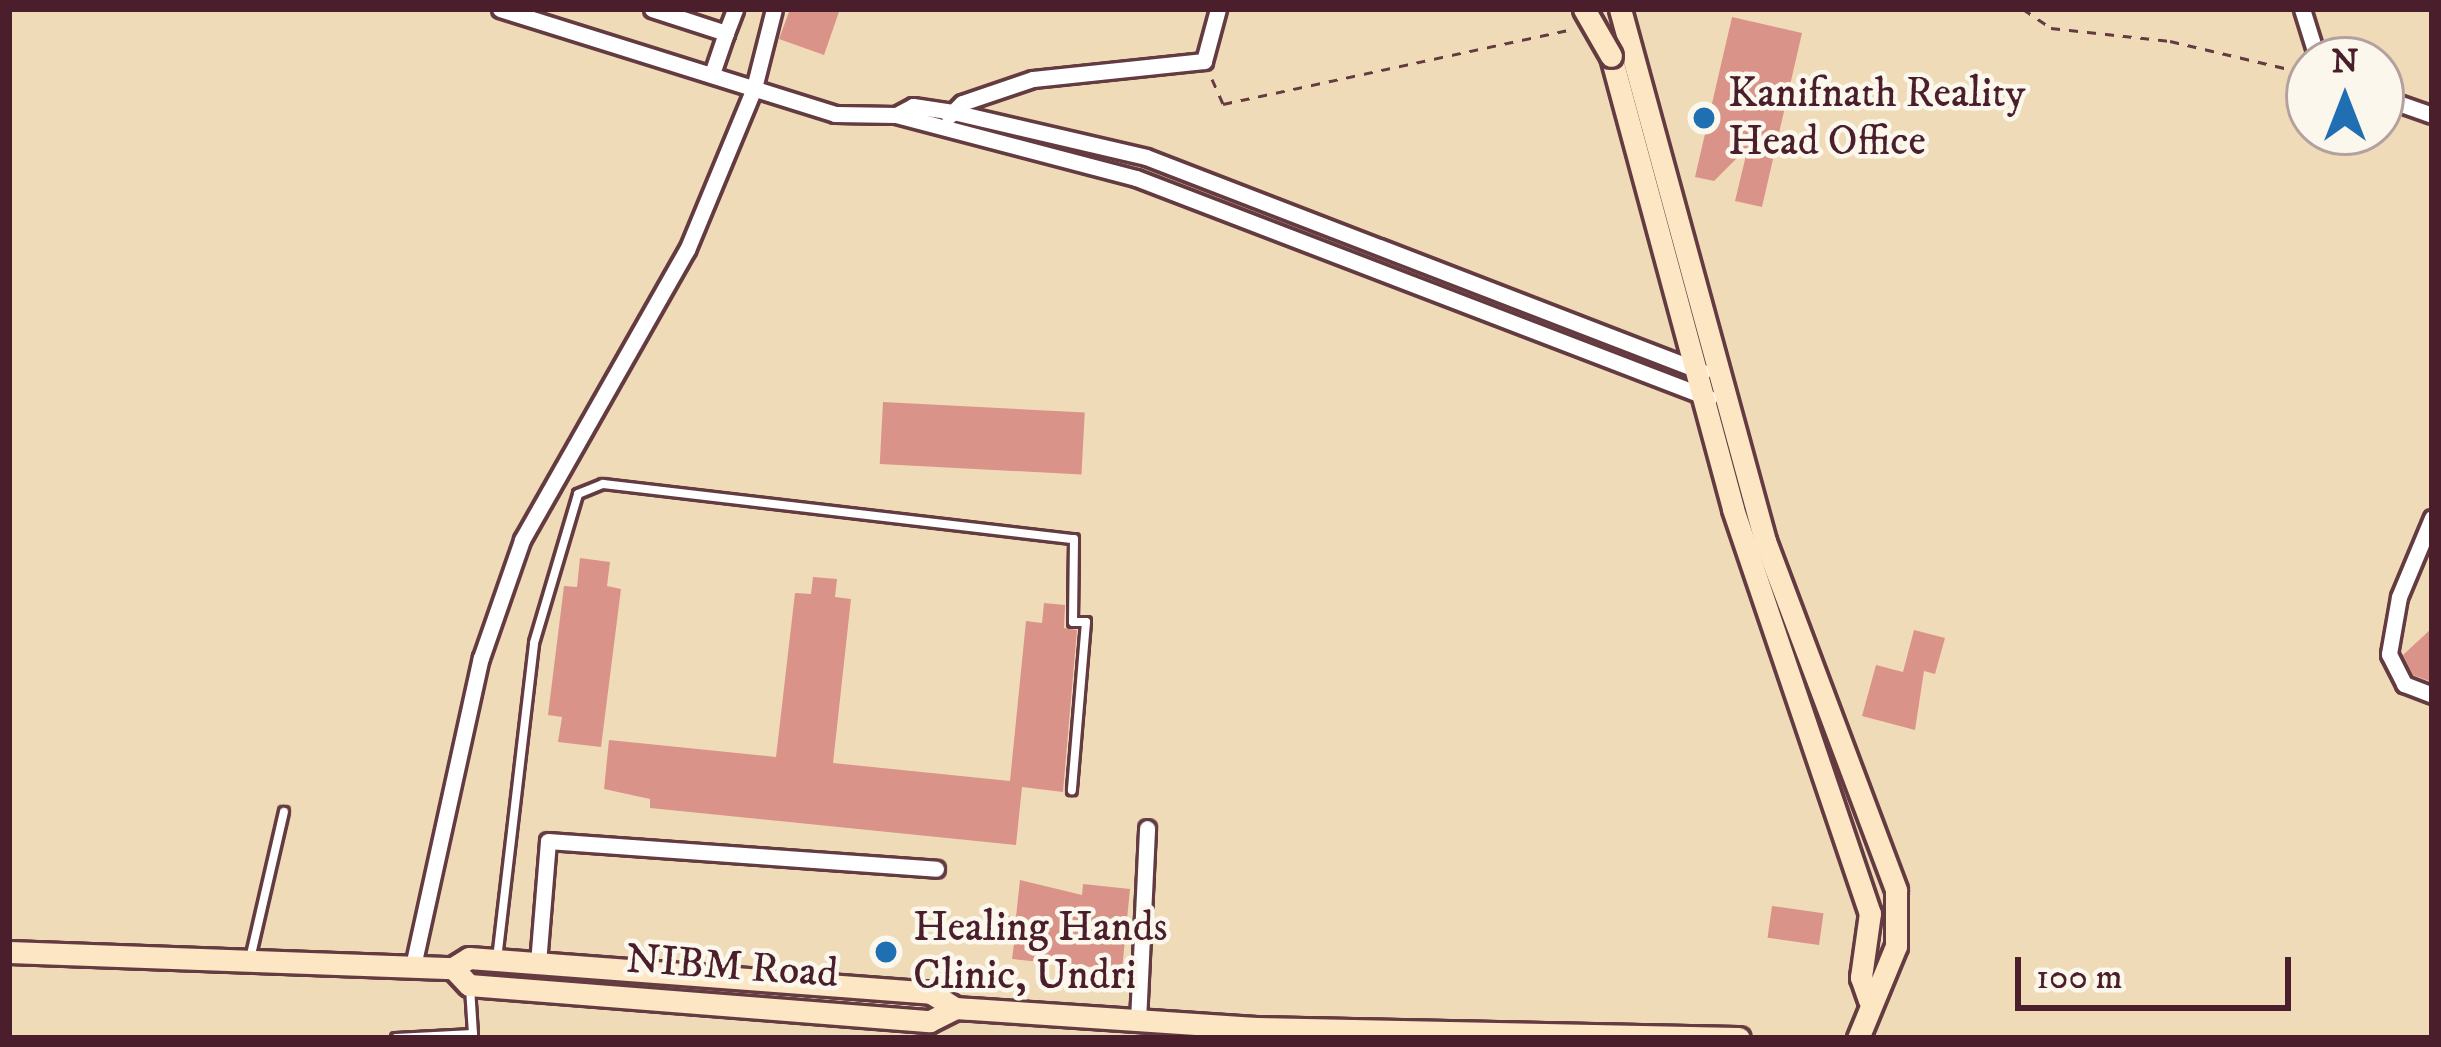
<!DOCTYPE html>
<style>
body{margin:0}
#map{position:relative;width:2441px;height:1047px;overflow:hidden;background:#f0dbb9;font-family:"IM FELL DW Pica",serif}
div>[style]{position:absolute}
.building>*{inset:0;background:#da9389;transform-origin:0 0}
.path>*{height:3px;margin-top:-1.5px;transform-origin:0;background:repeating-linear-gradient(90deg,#633b40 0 9px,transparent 0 18px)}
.roads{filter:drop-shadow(3px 0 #633b40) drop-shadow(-3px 0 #633b40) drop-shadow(0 3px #633b40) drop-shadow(0 -3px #633b40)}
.lane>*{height:8px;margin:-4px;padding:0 4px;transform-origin:4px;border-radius:4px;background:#fff}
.street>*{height:15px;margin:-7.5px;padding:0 7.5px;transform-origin:7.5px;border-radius:7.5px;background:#fff}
.secondary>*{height:21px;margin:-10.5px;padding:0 10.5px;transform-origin:10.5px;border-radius:10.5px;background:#fce6c4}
.bridges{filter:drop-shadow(3px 0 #633b40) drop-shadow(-3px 0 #633b40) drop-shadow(0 3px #633b40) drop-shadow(0 -3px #633b40)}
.secondary-bridge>*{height:21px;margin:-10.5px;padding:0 10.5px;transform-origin:10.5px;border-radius:10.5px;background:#fce6c4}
.dots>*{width:33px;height:33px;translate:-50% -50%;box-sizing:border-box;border:6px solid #fbf7ec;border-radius:50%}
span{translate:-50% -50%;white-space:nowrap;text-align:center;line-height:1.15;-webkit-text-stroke:9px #fbf7ec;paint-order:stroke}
.poi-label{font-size:42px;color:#4a1f2b}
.left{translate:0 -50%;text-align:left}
.street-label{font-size:42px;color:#4a1f2b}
.frame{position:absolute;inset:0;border:12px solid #4a1f2b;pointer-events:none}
.north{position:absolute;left:2285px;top:36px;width:120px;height:120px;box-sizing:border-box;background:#fbf7ec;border:3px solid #b4a19f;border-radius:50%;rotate:0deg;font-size:33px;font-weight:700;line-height:48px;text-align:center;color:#4a1f2b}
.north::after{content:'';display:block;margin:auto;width:42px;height:54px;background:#1f6fb2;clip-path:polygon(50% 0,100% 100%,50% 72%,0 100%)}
.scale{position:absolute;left:2015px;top:957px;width:276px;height:54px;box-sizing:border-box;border:6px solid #4a1f2b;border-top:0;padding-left:15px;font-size:36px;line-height:42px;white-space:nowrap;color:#4a1f2b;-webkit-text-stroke:9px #fbf7ec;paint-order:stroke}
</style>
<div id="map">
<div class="building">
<i style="clip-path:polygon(790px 9px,840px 9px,824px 55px,779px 39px)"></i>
<i style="clip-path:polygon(1732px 17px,1802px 33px,1762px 207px,1735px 201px,1748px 147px,1714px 181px,1695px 177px)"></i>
<i style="left:883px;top:402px;width:202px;height:62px;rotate:3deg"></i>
<i style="clip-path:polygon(580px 558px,610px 562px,607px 586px,621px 589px,601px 747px,558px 742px,562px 717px,548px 715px,564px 586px,577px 587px)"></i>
<i style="clip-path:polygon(813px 577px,837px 579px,835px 597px,851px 599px,833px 763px,1010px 781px,1026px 621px,1042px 623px,1044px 603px,1065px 605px,1064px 628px,1077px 630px,1063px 792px,1022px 787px,1016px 845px,650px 808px,650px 799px,604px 789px,609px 740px,776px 757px,795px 593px,811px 594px)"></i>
<i style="clip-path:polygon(2432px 628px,2432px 678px,2429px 681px,2413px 675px,2403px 655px)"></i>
<i style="clip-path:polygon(1914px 630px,1945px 638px,1935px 674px,1924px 671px,1915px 730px,1862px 716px,1876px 665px,1903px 672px)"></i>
<i style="clip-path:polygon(1020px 880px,1082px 895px,1083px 884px,1130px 889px,1122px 970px,1012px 959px,1015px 936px,1002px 935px,1004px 915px,1016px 917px)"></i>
<i style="left:1772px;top:906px;width:52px;height:32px;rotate:8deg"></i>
</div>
<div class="path">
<i style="left:2023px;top:9px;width:34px;rotate:34deg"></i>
<i style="left:2051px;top:28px;width:120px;rotate:6.2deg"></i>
<i style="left:2170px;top:41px;width:139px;rotate:13.3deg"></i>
<i style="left:1212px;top:79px;width:27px;rotate:66deg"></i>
<i style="left:1223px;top:104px;width:359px;rotate:-12.1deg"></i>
</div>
<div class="roads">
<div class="lane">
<i style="left:250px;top:959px;width:151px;rotate:-77deg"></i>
<i style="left:497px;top:959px;width:318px;rotate:-83.3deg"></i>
<i style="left:534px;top:643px;width:155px;rotate:-73.5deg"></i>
<i style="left:578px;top:494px;width:27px;rotate:-22deg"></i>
<i style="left:603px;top:484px;width:474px;rotate:6.7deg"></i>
<i style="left:1074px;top:539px;width:83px;rotate:90.7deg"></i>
<i style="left:1073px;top:622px;width:13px"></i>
<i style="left:1086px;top:622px;width:169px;rotate:94.8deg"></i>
<i style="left:396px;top:1038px;width:77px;rotate:-3deg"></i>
<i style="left:473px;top:1034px;width:47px;rotate:-93.7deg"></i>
</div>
<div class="street">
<i style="left:500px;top:9px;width:351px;rotate:17.4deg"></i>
<i style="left:835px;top:114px;width:61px;rotate:0.9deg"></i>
<i style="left:896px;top:115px;width:248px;rotate:14.7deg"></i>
<i style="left:1136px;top:178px;width:614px;rotate:21deg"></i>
<i style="left:652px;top:9px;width:78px;rotate:18deg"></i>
<i style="left:726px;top:33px;width:43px;rotate:108.9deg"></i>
<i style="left:2302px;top:9px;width:53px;rotate:72.6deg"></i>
<i style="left:726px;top:33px;width:26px;rotate:-69deg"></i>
<i style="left:2381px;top:97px;width:54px;rotate:19.4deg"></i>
<i style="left:896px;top:115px;width:19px;rotate:-28deg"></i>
<i style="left:913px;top:106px;width:40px;rotate:8.5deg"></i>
<i style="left:953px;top:112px;width:198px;rotate:13.1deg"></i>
<i style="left:1146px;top:157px;width:597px;rotate:21.11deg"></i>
<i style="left:949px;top:116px;width:18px;rotate:-45deg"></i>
<i style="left:962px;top:103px;width:75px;rotate:-18.7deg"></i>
<i style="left:1033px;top:79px;width:172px;rotate:-6deg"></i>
<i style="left:1204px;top:61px;width:54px;rotate:-74.9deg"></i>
<i style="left:2432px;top:518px;width:86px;rotate:112.7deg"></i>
<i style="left:2399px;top:597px;width:58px;rotate:100deg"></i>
<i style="left:2389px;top:654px;width:34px;rotate:63deg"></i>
<i style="left:2404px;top:684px;width:30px;rotate:21deg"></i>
<i style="left:538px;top:963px;width:122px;rotate:-85.3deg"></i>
<i style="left:548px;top:841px;width:389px;rotate:4.1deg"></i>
<i style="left:413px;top:966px;width:315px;rotate:-77.6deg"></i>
<i style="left:481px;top:658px;width:125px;rotate:-70.8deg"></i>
<i style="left:522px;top:540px;width:334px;rotate:-60.4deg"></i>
<i style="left:687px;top:250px;width:175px;rotate:-67.5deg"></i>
<i style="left:754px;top:88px;width:81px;rotate:-75.8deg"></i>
<i style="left:1138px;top:1021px;width:193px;rotate:-87.3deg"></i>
</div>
<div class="secondary">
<i style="left:1620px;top:9px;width:551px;rotate:74.75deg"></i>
<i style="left:1765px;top:541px;width:373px;rotate:69.4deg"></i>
<i style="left:1896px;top:890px;width:56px;rotate:90deg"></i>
<i style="left:1896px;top:946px;width:100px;rotate:112.4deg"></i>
<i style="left:1611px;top:56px;width:469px;rotate:74.9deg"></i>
<i style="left:1733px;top:509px;width:427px;rotate:71.3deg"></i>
<i style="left:1870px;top:913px;width:65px;rotate:98deg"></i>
<i style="left:1861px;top:977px;width:24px;rotate:71deg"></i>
<i style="left:9px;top:952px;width:444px;rotate:2.1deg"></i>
<i style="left:453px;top:968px;width:23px;rotate:47deg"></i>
<i style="left:469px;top:985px;width:462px;rotate:4.5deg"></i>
<i style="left:930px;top:1021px;width:28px;rotate:-27deg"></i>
<i style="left:955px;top:1008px;width:301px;rotate:3.8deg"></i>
<i style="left:1255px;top:1028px;width:484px;rotate:1.2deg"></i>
<i style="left:453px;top:968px;width:19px;rotate:-32deg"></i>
<i style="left:469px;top:958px;width:463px;rotate:4.3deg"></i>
<i style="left:931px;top:993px;width:28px;rotate:32deg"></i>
</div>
</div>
<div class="bridges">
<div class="secondary-bridge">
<i style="left:1584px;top:9px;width:54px;rotate:60.1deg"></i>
</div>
</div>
<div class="dots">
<i style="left:1704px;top:118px;background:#1f6fb2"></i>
<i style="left:886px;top:952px;background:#1f6fb2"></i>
</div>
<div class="poi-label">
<span class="left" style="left:1728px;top:118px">Kanifnath Reality<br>Head Office</span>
<span class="left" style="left:913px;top:952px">Healing Hands<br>Clinic, Undri</span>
</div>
<div class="street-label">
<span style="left:732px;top:967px;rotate:4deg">NIBM Road</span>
</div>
<div class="frame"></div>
<div class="north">N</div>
<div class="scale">100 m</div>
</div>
